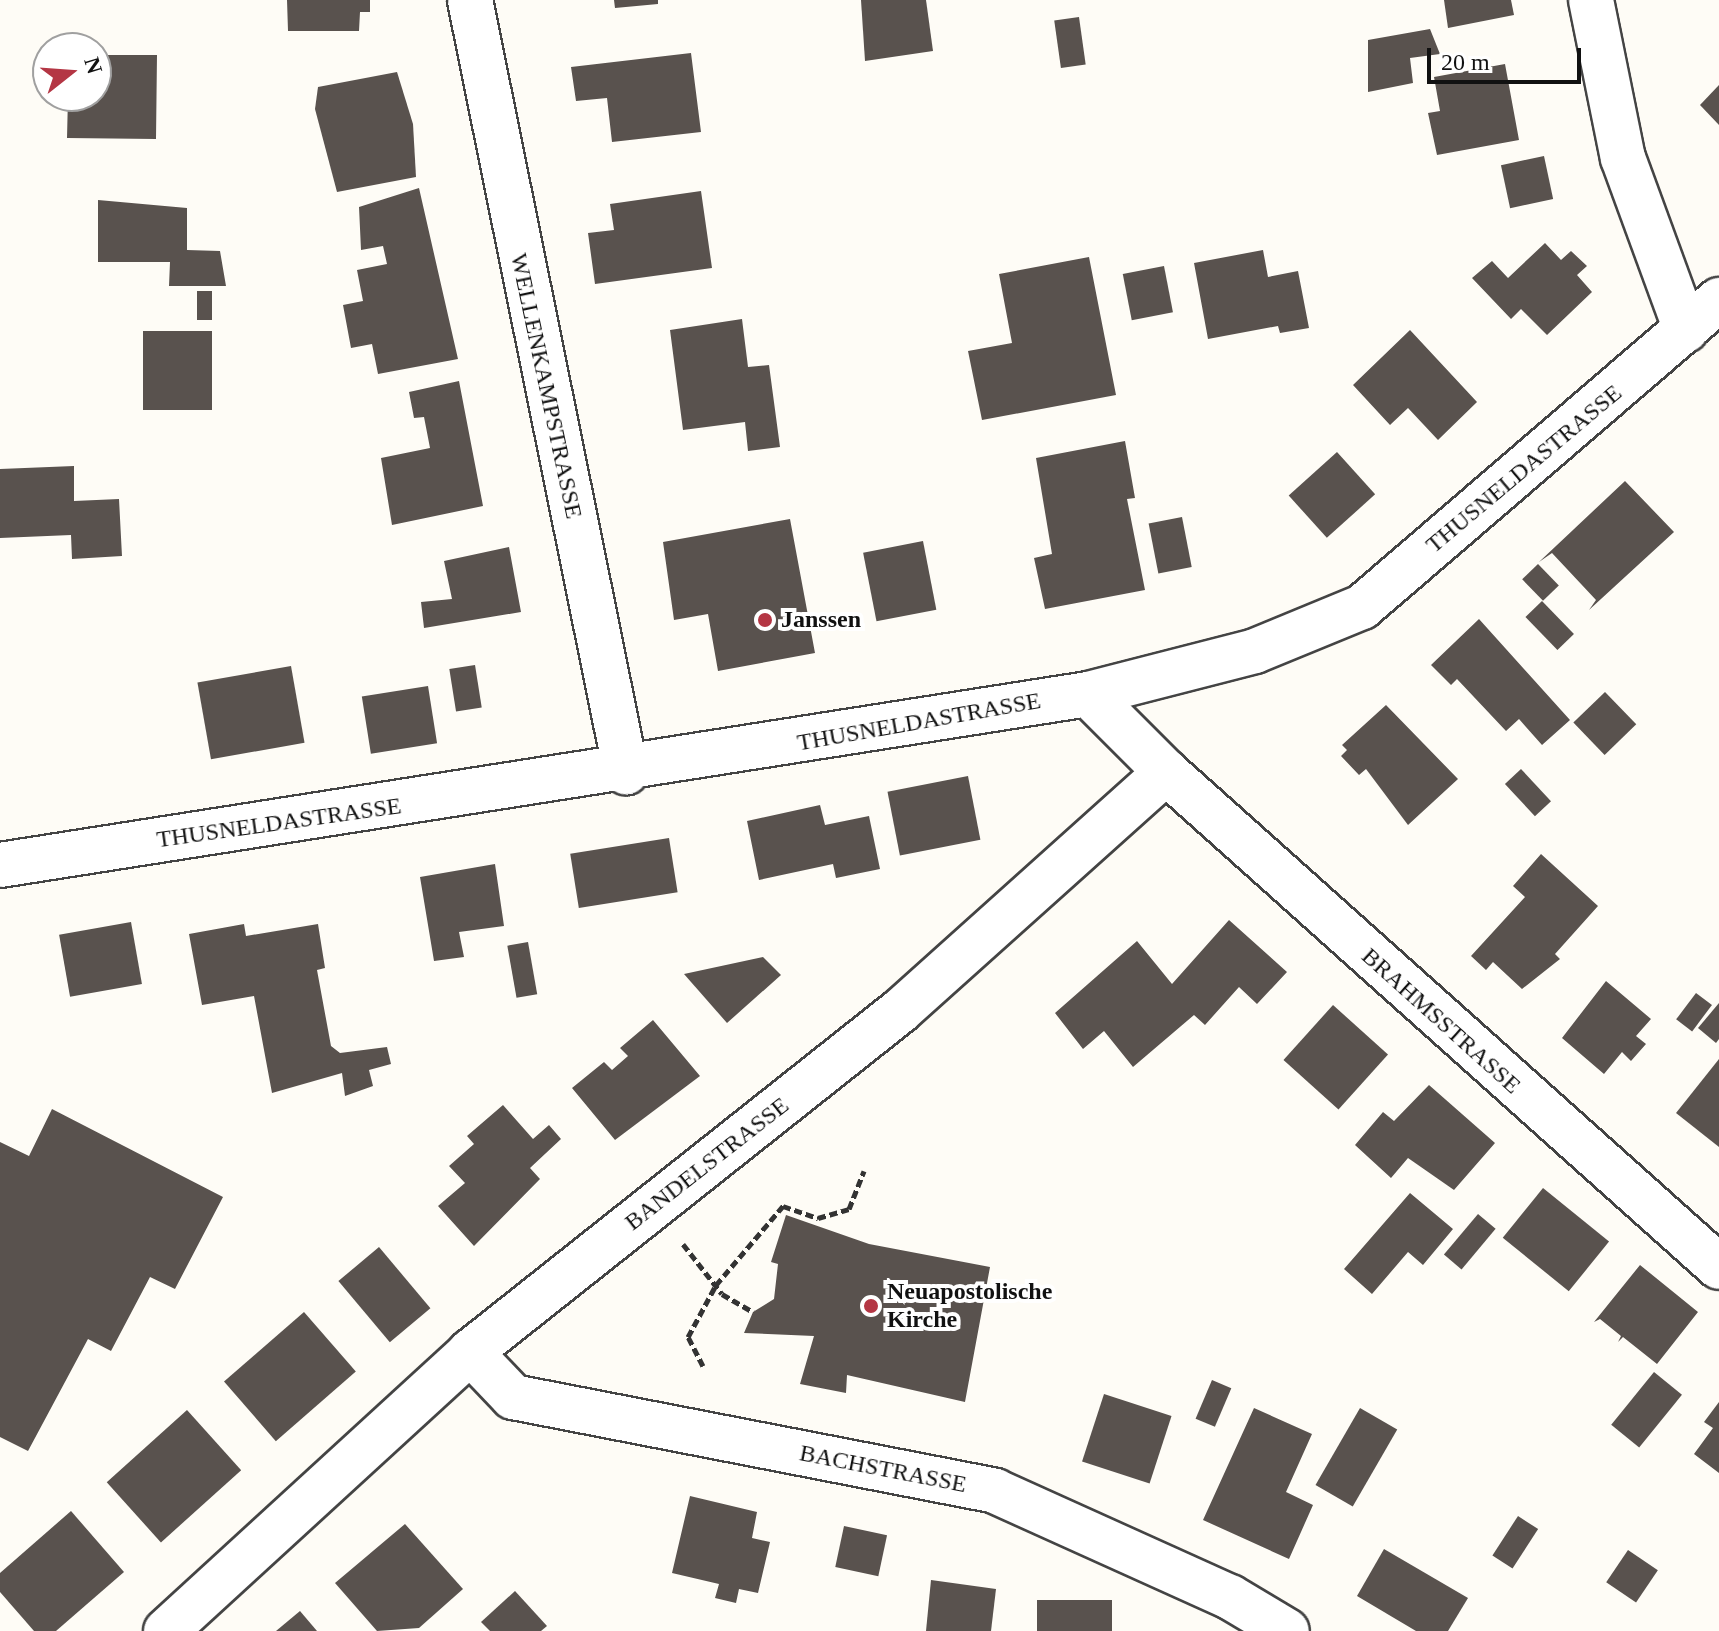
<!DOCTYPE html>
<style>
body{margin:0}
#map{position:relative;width:1719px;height:1631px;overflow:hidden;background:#fefcf6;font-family:"Times New Roman",serif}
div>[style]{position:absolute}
.building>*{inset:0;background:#59524e;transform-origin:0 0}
.path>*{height:5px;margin-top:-2.5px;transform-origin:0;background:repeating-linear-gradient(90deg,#333 0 8px,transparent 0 12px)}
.roads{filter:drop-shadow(2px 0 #444) drop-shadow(-2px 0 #444) drop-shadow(0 2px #444) drop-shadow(0 -2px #444)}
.street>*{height:44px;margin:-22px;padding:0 22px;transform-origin:22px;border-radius:22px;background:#fff}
.dots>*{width:22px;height:22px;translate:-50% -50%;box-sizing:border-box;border:4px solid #fff;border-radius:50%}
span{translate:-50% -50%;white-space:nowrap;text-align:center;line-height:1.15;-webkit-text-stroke:8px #fff;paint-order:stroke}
.street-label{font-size:24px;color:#111}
.poi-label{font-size:24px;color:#111;font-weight:700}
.left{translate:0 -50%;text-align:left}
.north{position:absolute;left:32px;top:32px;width:80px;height:80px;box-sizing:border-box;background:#fff;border:2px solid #a0a0a0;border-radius:50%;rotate:73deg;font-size:22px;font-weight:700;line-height:32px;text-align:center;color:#111}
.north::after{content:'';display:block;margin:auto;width:28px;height:36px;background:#b43644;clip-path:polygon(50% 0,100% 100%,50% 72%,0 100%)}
.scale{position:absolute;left:1427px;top:48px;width:154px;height:36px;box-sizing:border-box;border:4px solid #111;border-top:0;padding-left:10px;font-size:24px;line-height:28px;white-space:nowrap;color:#111;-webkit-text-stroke:6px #fff;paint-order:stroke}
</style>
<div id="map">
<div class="building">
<i style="clip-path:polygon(287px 0,370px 0,370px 12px,360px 12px,359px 31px,288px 31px)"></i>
<i style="clip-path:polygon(614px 0,658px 0,658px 4px,615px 8px)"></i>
<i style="clip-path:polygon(861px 0,926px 0,933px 51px,865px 61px)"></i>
<i style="clip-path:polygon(1444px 0,1511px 0,1514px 15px,1448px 28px)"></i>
<i style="left:1079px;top:17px;width:48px;height:25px;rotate:82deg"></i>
<i style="clip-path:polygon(1430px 29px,1440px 54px,1410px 58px,1413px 83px,1368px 92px,1368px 40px)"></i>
<i style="clip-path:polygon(691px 53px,701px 132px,612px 142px,607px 98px,576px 101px,571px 67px)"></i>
<i style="clip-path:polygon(96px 55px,157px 55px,156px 139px,67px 138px,68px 96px,96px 96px)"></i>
<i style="clip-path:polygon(1505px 64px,1519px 140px,1437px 155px,1428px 113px,1440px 111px,1434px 77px)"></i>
<i style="clip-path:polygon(397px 72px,413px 124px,416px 177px,337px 192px,315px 109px,318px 87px)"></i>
<i style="clip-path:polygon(1719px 85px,1719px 125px,1700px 105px)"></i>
<i style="left:1544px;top:156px;width:44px;height:44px;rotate:78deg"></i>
<i style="clip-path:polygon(419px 188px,458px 359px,378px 374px,372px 344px,351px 348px,343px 305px,363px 301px,357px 270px,387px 264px,383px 246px,361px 250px,359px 207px)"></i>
<i style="clip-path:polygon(701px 191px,712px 268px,595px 284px,588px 233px,614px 230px,610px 204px)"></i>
<i style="clip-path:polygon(98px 200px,187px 208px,187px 250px,220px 251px,226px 286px,169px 286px,170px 262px,98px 262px)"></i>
<i style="clip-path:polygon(1545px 243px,1561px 260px,1571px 251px,1587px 266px,1577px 275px,1592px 292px,1547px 335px,1521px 309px,1511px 319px,1472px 278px,1492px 261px,1508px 278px)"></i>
<i style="clip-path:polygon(1263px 250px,1268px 277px,1298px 271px,1309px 328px,1280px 333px,1278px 326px,1208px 339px,1194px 263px)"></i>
<i style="clip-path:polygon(1089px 257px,1116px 395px,982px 420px,968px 351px,1012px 343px,999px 274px)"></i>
<i style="left:1164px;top:266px;width:47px;height:42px;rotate:79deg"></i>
<i style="left:197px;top:291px;width:15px;height:29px"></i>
<i style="clip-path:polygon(742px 319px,748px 367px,769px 365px,780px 447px,748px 451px,745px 422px,683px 430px,670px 330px)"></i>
<i style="clip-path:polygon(1410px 330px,1477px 402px,1438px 440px,1408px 408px,1390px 425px,1353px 385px)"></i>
<i style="left:143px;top:331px;width:69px;height:79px"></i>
<i style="clip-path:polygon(459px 381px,483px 506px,392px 525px,381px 458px,430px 448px,424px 417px,414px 418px,409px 392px)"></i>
<i style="clip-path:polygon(1125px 441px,1135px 498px,1127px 499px,1145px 590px,1045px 609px,1034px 558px,1052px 554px,1036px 458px)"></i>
<i style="left:1337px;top:452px;width:57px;height:65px;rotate:48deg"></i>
<i style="clip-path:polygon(74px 466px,74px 501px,119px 499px,122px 556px,72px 559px,71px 535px,0 538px,0 469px)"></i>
<i style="clip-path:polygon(1625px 481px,1674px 532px,1589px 610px,1596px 600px,1552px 553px,1539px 562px)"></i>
<i style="left:1182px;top:517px;width:51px;height:34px;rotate:79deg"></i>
<i style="clip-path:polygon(790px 519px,815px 653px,718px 671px,708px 614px,674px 620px,663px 542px)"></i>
<i style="left:923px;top:541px;width:70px;height:61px;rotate:79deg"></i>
<i style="clip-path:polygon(509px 547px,521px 612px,424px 628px,421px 602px,452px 599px,444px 561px)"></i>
<i style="left:1538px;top:564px;width:30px;height:22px;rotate:46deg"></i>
<i style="left:1542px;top:601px;width:46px;height:23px;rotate:46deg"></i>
<i style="clip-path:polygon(1479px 619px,1570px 720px,1542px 745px,1519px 719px,1506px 731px,1457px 679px,1451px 685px,1431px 665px)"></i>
<i style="left:475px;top:665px;width:43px;height:26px;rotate:81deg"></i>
<i style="left:291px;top:666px;width:78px;height:95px;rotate:80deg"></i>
<i style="left:428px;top:686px;width:58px;height:67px;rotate:81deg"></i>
<i style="left:1605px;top:692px;width:45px;height:44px;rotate:46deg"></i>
<i style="clip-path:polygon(1386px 705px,1458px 779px,1408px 825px,1366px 769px,1359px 775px,1341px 756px,1347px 750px,1342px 745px)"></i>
<i style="left:1521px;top:769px;width:44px;height:22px;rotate:47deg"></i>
<i style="left:968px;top:776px;width:65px;height:82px;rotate:79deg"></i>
<i style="clip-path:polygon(820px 805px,825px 825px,869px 816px,880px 869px,836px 878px,833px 864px,759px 880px,747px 821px)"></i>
<i style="left:669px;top:838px;width:55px;height:100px;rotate:81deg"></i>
<i style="clip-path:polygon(1541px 854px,1598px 906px,1555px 954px,1560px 959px,1522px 989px,1493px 962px,1486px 970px,1471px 956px,1525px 897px,1513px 886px)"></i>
<i style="clip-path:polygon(495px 864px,504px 926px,459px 932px,464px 957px,434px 961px,420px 877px)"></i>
<i style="clip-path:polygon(1229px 920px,1287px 972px,1257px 1004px,1239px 987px,1205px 1025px,1194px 1015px,1133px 1067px,1104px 1031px,1083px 1049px,1055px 1013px,1137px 941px,1172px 984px)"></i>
<i style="left:131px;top:922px;width:63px;height:73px;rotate:80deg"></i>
<i style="clip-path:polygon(244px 924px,246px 936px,318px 924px,325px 968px,317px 970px,331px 1046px,340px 1053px,387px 1047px,391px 1064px,369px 1070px,373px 1086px,345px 1096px,342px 1073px,272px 1093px,254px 996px,202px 1005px,189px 934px)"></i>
<i style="left:528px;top:942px;width:53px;height:21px;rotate:80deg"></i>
<i style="clip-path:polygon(763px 957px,781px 975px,727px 1023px,684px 974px)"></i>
<i style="clip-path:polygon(1606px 981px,1651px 1019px,1636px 1036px,1646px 1044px,1631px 1061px,1622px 1052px,1604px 1074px,1562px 1038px)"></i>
<i style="left:1696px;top:993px;width:20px;height:33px;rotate:37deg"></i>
<i style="clip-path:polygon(1719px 1003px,1719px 1039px,1716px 1043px,1698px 1028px)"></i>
<i style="left:1333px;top:1005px;width:74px;height:74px;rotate:42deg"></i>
<i style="clip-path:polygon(653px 1020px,700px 1076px,615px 1140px,572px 1088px,604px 1062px,612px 1070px,628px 1056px,620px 1048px)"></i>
<i style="clip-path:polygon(1719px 1059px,1719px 1147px,1676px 1113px)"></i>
<i style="clip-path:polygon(1429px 1085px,1495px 1143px,1454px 1190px,1408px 1158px,1391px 1178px,1355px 1145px,1383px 1112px,1394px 1121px)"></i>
<i style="clip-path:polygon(503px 1105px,533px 1139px,549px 1125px,561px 1139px,530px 1168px,540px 1179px,474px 1246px,438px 1206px,465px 1183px,449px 1166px,474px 1144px,467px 1136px)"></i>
<i style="clip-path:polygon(52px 1109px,223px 1197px,175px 1289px,150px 1277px,111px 1351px,88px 1339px,28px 1451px,0 1437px,0 1142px,29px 1156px)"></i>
<i style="left:1543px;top:1188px;width:85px;height:64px;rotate:39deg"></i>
<i style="clip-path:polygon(1410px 1193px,1453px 1229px,1423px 1265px,1408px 1252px,1372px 1294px,1344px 1269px)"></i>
<i style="left:1478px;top:1214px;width:23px;height:53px;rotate:40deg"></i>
<i style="clip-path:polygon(786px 1215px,869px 1244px,990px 1267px,965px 1402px,847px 1375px,846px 1393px,800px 1384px,814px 1336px,744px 1333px,753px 1312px,774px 1299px,778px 1264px,771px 1262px)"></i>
<i style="left:379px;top:1247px;width:80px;height:53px;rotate:50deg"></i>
<i style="clip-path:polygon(1640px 1265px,1698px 1312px,1657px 1364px,1623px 1337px,1618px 1342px,1621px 1336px,1600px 1319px,1594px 1322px)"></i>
<i style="left:304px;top:1312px;width:79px;height:106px;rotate:49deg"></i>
<i style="left:1654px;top:1372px;width:36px;height:68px;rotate:39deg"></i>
<i style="left:1212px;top:1380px;width:21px;height:42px;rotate:23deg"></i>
<i style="left:1104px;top:1394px;width:71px;height:71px;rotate:18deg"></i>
<i style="clip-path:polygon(1719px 1402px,1719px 1473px,1694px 1454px,1713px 1428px,1704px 1422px)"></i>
<i style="clip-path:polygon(1254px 1408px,1312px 1434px,1286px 1492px,1313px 1505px,1289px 1559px,1203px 1520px)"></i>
<i style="left:1360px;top:1408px;width:43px;height:89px;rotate:30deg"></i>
<i style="left:187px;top:1410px;width:81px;height:108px;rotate:48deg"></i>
<i style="clip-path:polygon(690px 1496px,757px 1512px,752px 1538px,770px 1542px,758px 1593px,739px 1589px,736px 1603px,715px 1598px,719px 1584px,672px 1573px)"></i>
<i style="clip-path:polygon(71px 1511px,124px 1572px,56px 1631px,34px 1631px,0 1592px,0 1573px)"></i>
<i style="left:1518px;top:1516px;width:24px;height:47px;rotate:33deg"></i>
<i style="clip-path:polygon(405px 1524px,463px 1589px,419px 1628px,377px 1631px,335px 1583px)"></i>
<i style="left:844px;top:1526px;width:44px;height:42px;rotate:12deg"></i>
<i style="clip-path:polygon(1384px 1549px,1468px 1598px,1448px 1631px,1416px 1631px,1357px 1596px)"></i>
<i style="left:1628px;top:1550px;width:36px;height:39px;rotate:34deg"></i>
<i style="clip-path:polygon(931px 1580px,996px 1589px,991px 1631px,926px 1631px)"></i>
<i style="clip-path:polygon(515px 1591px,547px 1626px,541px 1631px,490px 1631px,481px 1622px)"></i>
<i style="left:1037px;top:1600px;width:75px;height:31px"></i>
<i style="clip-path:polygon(300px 1611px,317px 1631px,276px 1631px)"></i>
</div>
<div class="path">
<i style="left:683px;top:1244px;width:63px;rotate:52deg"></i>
<i style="left:722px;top:1294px;width:36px;rotate:30deg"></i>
<i style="left:703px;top:1366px;width:33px;rotate:-117deg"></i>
<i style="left:688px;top:1337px;width:59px;rotate:-61.7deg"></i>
<i style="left:716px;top:1285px;width:104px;rotate:-49.7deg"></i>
<i style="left:783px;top:1206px;width:37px;rotate:19deg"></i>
<i style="left:818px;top:1218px;width:32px;rotate:-16deg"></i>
<i style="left:849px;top:1209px;width:41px;rotate:-68.5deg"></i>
</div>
<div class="roads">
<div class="street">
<i style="left:470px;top:0;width:788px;rotate:78.58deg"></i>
<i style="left:1591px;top:0;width:161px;rotate:78.6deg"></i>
<i style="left:1623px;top:158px;width:183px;rotate:69.9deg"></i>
<i style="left:1166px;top:772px;width:742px;rotate:41.83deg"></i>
<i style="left:0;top:865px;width:1101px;rotate:-8.93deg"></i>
<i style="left:1088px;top:694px;width:172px;rotate:-14.4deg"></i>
<i style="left:1255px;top:651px;width:116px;rotate:-22.4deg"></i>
<i style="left:1362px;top:607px;width:471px;rotate:-40.7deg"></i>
<i style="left:470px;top:1352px;width:62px;rotate:46.3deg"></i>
<i style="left:513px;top:1397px;width:491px;rotate:11deg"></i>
<i style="left:995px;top:1491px;width:258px;rotate:24.3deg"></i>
<i style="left:1230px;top:1597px;width:66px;rotate:30.8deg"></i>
<i style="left:166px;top:1631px;width:413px;rotate:-42.5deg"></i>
<i style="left:470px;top:1352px;width:549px;rotate:-38.42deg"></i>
<i style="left:900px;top:1011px;width:358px;rotate:-41.9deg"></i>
<i style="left:1166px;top:772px;width:110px;rotate:-135deg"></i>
</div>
</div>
<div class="dots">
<i style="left:765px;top:620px;background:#b43644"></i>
<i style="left:871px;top:1306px;background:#b43644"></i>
</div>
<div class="street-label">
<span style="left:546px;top:386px;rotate:78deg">WELLENKAMPSTRASSE</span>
<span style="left:1524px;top:469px;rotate:-40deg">THUSNELDASTRASSE</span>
<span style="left:919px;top:722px;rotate:-10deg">THUSNELDASTRASSE</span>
<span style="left:279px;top:823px;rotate:-8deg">THUSNELDASTRASSE</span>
<span style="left:1441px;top:1021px;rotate:42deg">BRAHMSSTRASSE</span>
<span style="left:707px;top:1164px;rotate:-38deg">BANDELSTRASSE</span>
<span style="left:883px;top:1469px;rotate:11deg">BACHSTRASSE</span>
</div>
<div class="poi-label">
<span class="left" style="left:781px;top:620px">Janssen</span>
<span class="left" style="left:887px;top:1306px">Neuapostolische<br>Kirche</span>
</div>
<div class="north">N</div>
<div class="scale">20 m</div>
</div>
